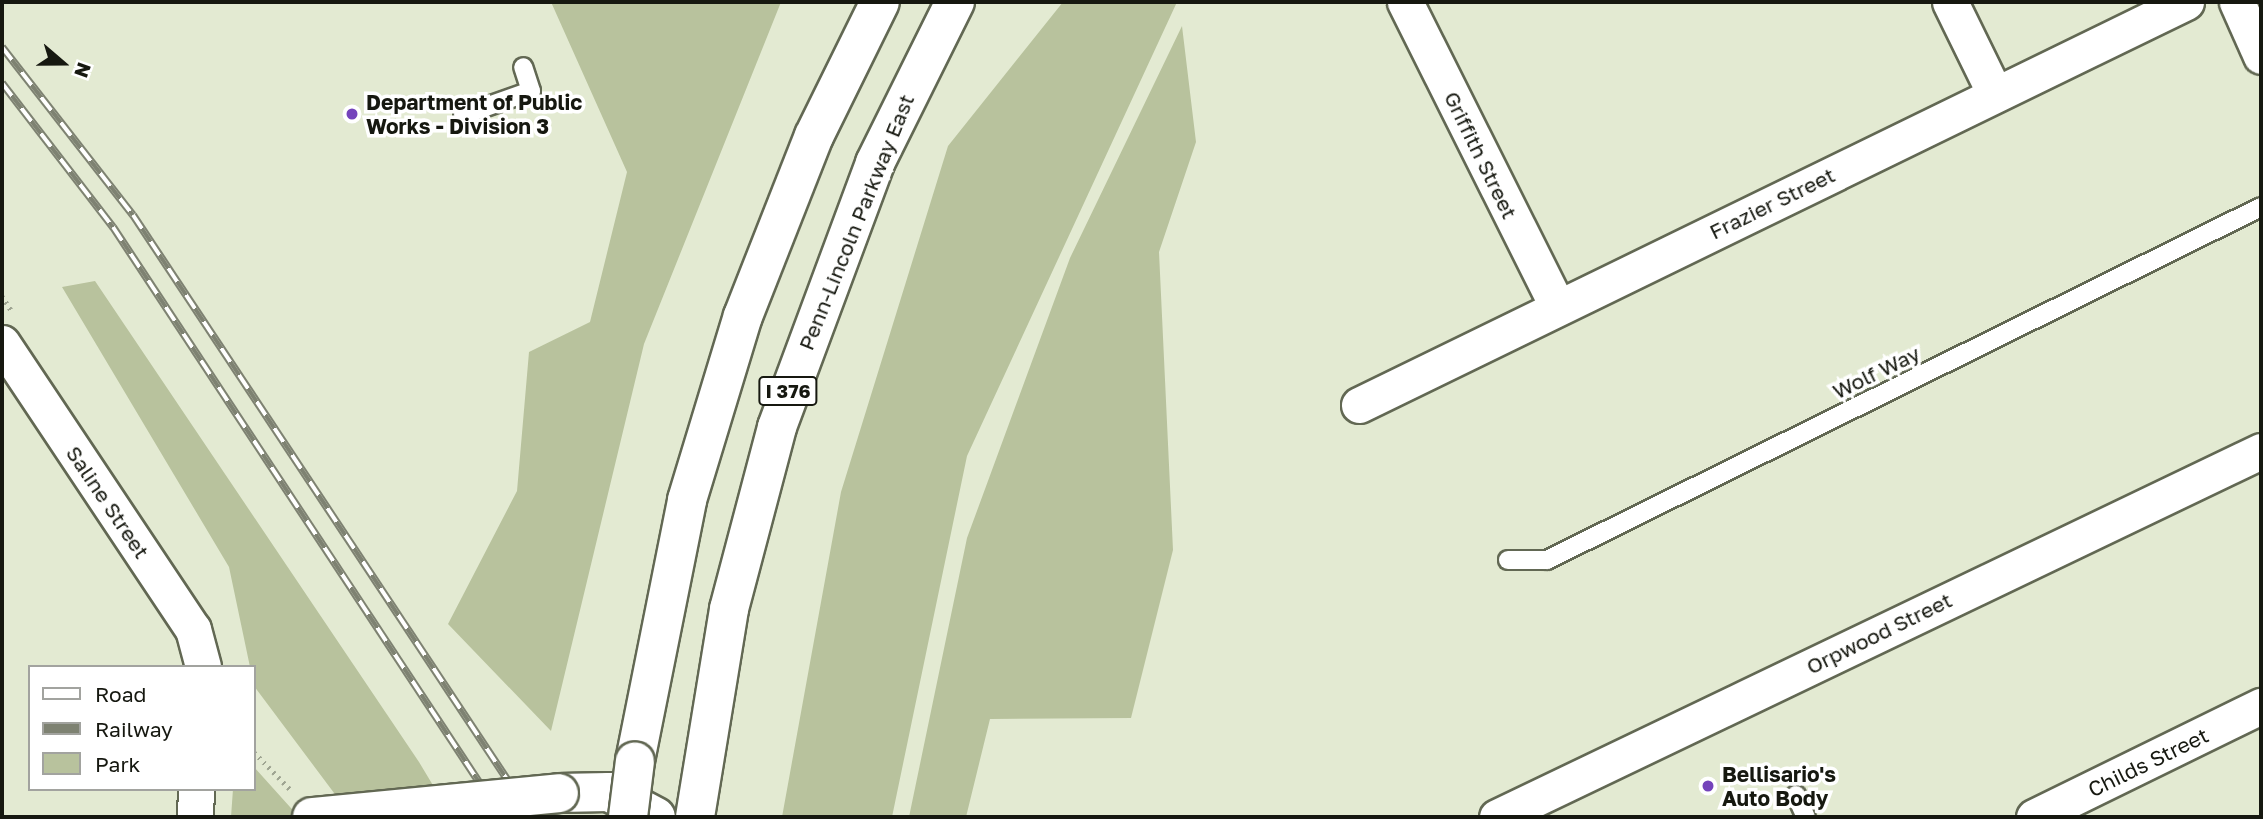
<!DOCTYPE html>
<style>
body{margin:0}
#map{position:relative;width:2263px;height:819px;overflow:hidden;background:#e3ead2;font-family:"Golos Text",sans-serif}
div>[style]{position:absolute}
.green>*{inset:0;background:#b8c29d}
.path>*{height:4.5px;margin-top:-2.25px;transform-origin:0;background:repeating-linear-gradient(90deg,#9fa592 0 2px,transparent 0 7px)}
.roads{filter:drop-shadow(2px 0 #626853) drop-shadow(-2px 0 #626853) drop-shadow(0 2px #626853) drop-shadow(0 -2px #626853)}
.service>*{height:18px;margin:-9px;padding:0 9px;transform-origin:9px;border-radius:9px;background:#fff}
.minor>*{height:35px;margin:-17.5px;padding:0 17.5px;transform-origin:17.5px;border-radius:17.5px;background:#fff}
.tertiary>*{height:38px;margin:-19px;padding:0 19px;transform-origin:19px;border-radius:19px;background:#fff}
.motorway>*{height:38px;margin:-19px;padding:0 19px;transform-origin:19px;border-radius:19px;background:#fff}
.rail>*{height:8px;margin-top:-4px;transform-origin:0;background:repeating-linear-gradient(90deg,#fff 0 16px,#7e8272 0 32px);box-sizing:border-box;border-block:2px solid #7e8272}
.bridges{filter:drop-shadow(2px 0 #626853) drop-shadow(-2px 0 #626853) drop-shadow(0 2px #626853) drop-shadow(0 -2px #626853)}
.tertiary-bridge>*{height:38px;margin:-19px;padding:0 19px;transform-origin:19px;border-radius:19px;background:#fff}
.motorway-bridge>*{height:38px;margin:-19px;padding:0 19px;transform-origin:19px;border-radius:19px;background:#fff}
.dots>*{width:19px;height:19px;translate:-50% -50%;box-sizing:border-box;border:4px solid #fff;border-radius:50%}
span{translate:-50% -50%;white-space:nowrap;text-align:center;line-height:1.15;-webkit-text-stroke:7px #fff;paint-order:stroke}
.shield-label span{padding:2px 5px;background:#fff;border:2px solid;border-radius:5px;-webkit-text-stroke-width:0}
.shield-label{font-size:19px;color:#161810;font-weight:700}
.poi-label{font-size:21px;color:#161810;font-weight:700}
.left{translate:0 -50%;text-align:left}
.street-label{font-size:21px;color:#161810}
.frame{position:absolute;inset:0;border:4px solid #161810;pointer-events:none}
.legend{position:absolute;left:28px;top:665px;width:228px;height:126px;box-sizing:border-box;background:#fff;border:2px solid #a2a39f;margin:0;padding:9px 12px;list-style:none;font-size:21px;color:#161810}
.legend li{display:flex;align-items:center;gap:14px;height:35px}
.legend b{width:35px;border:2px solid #a2a39f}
.north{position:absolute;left:28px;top:28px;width:70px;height:70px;-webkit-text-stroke:5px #fff;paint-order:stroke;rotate:110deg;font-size:19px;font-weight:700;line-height:28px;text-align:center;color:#161810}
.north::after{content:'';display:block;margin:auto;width:24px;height:32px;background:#161810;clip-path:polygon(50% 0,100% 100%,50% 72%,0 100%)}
</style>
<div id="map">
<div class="green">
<i style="clip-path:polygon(551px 2px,781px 2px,644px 344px,551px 731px,448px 624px,517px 491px,529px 352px,590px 322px,627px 172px)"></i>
<i style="clip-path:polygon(1063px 2px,1177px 2px,967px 456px,892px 817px,782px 817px,841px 492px,948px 146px)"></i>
<i style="clip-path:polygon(1182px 26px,1196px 142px,1159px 252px,1173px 550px,1131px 718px,990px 719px,966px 817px,909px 817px,967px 538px,1070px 258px)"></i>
<i style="clip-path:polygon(95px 281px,419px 762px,452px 817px,352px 817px,254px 686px,229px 567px,62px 287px)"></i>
<i style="clip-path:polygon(254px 767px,299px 817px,231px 817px,233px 789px,254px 789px)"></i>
</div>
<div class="path">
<i style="left:2px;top:296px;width:17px;rotate:57deg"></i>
<i style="left:254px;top:752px;width:52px;rotate:45.8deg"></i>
</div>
<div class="roads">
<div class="service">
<i style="left:463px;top:115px;width:72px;rotate:-19.4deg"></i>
<i style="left:531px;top:91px;width:25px;rotate:-108deg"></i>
<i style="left:1508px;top:560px;width:39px"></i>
<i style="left:1547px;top:560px;width:796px;rotate:-26.31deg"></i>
<i style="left:1796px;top:795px;width:24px;rotate:66deg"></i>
</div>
<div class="minor">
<i style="left:1405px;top:2px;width:341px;rotate:63.4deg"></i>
<i style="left:1950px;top:2px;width:102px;rotate:63.9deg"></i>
<i style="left:2237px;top:2px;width:59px;rotate:66deg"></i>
<i style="left:2px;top:343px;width:344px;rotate:56.3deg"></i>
<i style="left:193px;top:629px;width:39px;rotate:75deg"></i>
<i style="left:1359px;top:405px;width:920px;rotate:-25.98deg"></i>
<i style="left:195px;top:817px;width:28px;rotate:-88deg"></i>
<i style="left:1497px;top:817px;width:847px;rotate:-25.6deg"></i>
<i style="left:2034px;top:817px;width:253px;rotate:-26.1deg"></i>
</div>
<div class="tertiary">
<i style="left:559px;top:793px;width:50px;rotate:-1.1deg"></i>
<i style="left:609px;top:792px;width:53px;rotate:28deg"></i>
</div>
<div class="motorway">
<i style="left:635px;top:761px;width:266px;rotate:-78.7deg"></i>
<i style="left:687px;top:500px;width:192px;rotate:-73.1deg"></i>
<i style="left:743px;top:316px;width:193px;rotate:-68.5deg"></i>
<i style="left:814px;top:136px;width:149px;rotate:-63.8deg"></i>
<i style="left:695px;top:817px;width:211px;rotate:-80.7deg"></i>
<i style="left:729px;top:609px;width:188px;rotate:-75.2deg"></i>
<i style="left:777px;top:427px;width:282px;rotate:-69.6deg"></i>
<i style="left:875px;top:163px;width:180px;rotate:-63.6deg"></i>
</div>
</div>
<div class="rail">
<i style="left:2px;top:47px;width:213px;rotate:52.1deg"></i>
<i style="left:133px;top:215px;width:722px;rotate:56.46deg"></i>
<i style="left:2px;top:83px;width:182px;rotate:52.4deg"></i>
<i style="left:113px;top:227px;width:707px;rotate:56.6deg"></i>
</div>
<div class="bridges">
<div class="tertiary-bridge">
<i style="left:312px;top:817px;width:248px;rotate:-5.5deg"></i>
</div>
<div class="motorway-bridge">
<i style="left:628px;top:817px;width:56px;rotate:-82.9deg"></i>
</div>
</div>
<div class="dots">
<i style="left:352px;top:114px;background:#7443bb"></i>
<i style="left:1708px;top:786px;background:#7443bb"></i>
</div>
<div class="shield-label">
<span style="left:788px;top:391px">I 376</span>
</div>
<div class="poi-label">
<span class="left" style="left:366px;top:114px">Department of Public<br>Works - Division 3</span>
<span class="left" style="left:1722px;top:786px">Bellisario's<br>Auto Body</span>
</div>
<div class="street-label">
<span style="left:1481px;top:155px;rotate:64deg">Griffith Street</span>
<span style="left:1772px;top:203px;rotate:-26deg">Frazier Street</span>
<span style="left:856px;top:222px;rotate:-68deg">Penn-Lincoln Parkway East</span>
<span style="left:1876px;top:372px;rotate:-26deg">Wolf Way</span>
<span style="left:108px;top:502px;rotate:56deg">Saline Street</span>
<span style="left:1879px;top:633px;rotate:-26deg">Orpwood Street</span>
<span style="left:2148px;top:762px;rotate:-26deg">Childs Street</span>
</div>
<div class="frame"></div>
<ul class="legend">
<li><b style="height:9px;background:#fff"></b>Road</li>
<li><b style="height:9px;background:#7e8272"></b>Railway</li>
<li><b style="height:19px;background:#b8c29d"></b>Park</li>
</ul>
<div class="north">N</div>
</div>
